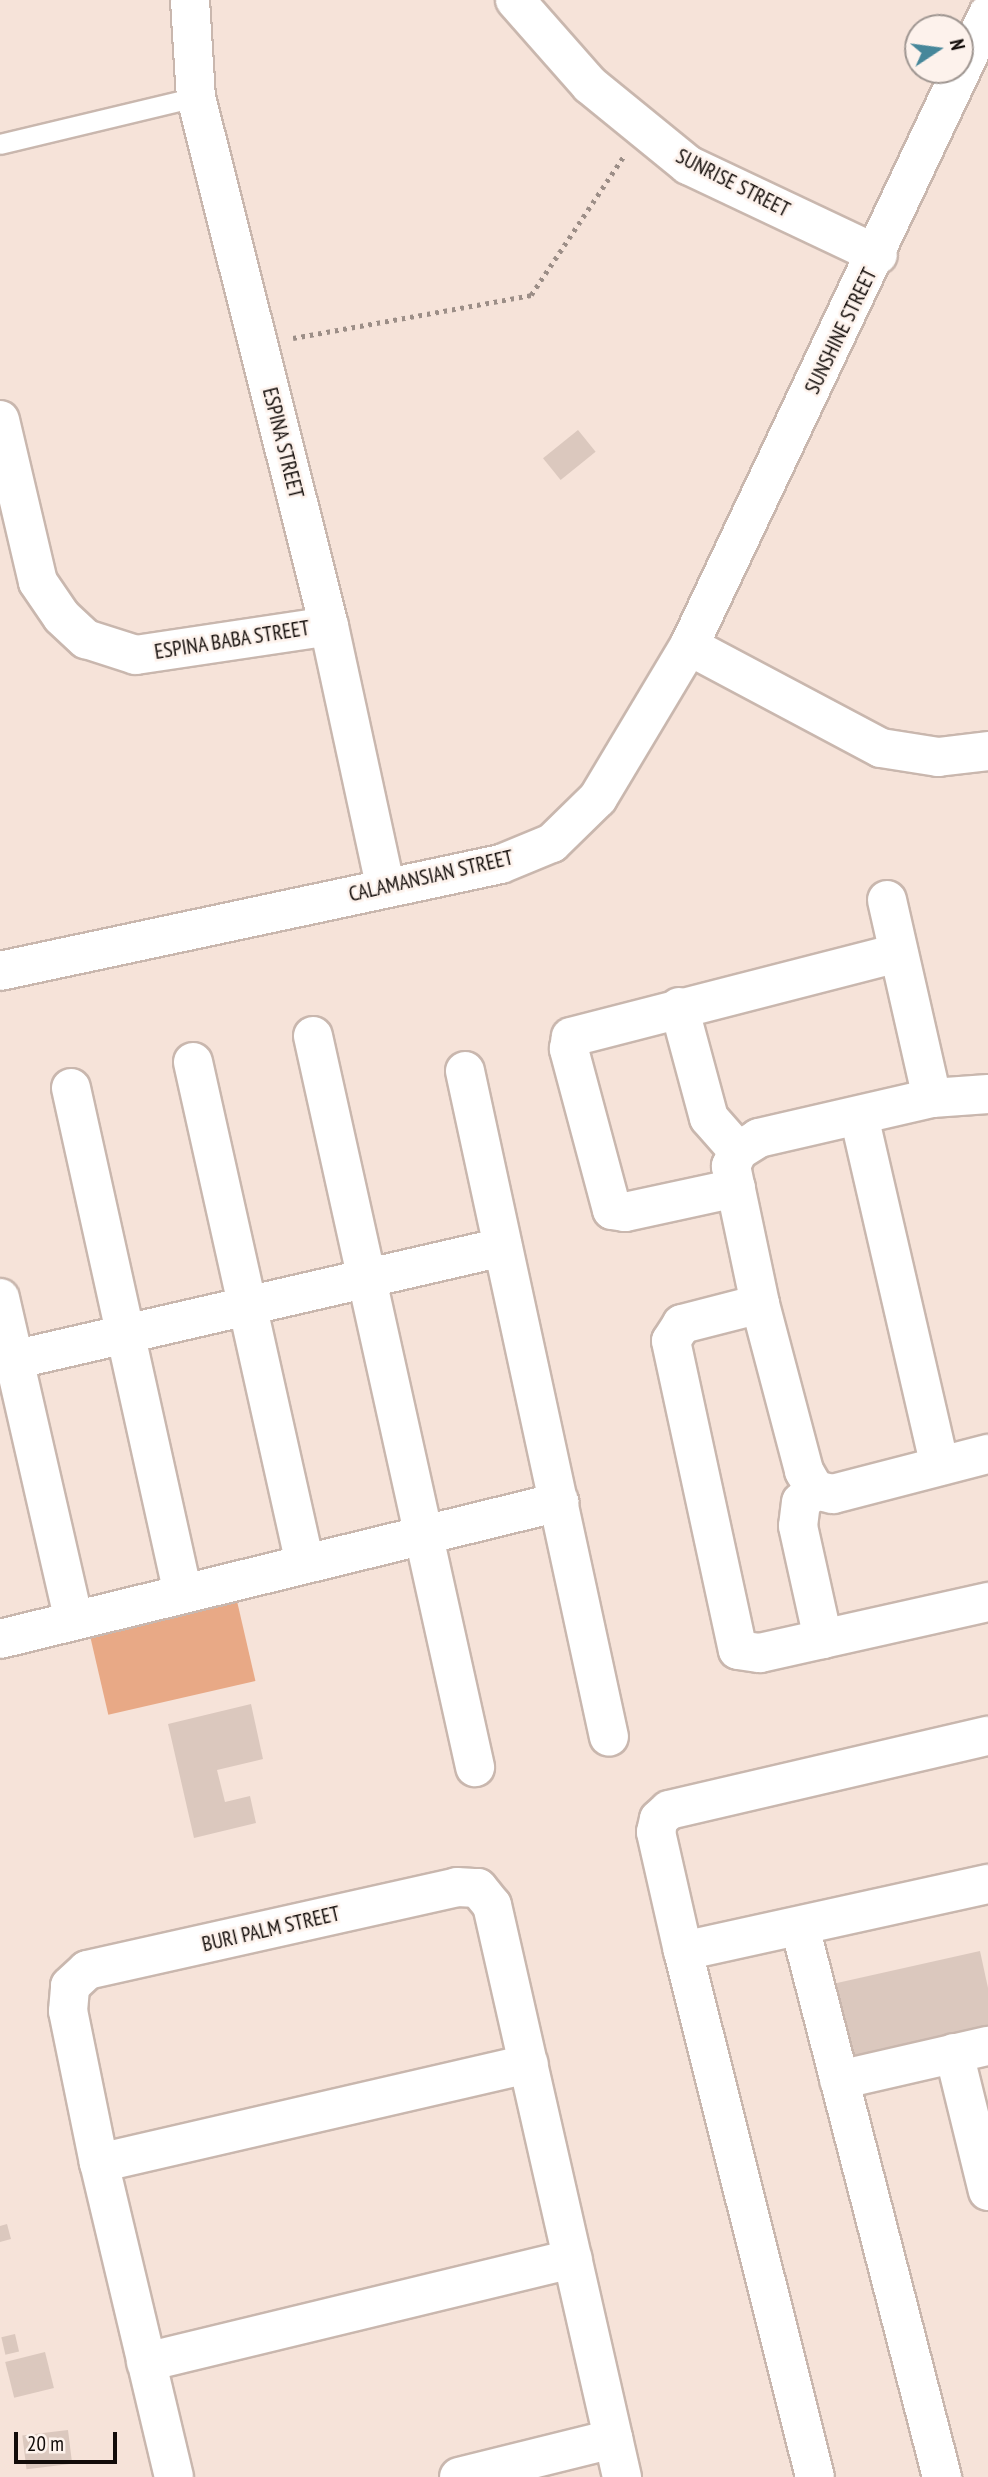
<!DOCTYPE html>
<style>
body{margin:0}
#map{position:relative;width:988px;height:2477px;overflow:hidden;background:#f6e3d9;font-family:"PT Sans Narrow",sans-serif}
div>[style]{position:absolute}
.green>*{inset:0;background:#e8a986;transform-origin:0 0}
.building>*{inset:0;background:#dbc8be;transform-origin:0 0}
.path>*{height:4.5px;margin-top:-2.25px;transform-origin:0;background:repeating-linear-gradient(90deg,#9c8e87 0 3.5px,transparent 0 8.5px)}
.roads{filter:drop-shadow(2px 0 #c9b7ae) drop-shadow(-2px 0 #c9b7ae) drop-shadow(0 2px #c9b7ae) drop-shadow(0 -2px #c9b7ae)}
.lane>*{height:19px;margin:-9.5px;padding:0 9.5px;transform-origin:9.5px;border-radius:9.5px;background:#fff}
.street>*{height:38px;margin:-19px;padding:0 19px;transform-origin:19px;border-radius:19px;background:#fff}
.secondary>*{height:38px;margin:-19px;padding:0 19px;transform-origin:19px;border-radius:19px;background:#fff}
span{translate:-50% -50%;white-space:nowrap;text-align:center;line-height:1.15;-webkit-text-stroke:5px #fdf2ec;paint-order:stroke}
.street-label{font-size:21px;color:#120c09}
.north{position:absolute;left:904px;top:14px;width:70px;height:70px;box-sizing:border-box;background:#fdf2ec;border:2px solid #9f9691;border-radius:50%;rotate:77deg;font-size:19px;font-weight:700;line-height:28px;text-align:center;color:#120c09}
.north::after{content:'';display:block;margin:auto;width:24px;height:32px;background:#46879a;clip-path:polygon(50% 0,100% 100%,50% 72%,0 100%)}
.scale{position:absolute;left:14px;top:2432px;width:103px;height:32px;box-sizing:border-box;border:4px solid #120c09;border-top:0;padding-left:9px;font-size:21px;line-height:24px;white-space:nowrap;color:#120c09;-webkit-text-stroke:5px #fdf2ec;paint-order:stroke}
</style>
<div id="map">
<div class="green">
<i style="left:237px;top:1601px;width:82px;height:151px;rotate:77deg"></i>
</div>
<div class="building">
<i style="left:578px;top:430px;width:28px;height:45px;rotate:51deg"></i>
<i style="clip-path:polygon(251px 1704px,263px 1759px,217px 1770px,225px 1802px,250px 1796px,256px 1823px,194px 1838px,168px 1724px)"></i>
<i style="clip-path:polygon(980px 1951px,988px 1988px,988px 2044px,849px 2075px,828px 1985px)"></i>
<i style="clip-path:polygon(7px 2224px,11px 2239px,0 2242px,0 2226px)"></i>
<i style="left:15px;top:2334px;width:18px;height:14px;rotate:77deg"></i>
<i style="left:45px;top:2352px;width:37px;height:41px;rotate:76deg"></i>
<i style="left:68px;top:2430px;width:34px;height:46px;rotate:83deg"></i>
</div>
<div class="path">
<i style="left:293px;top:338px;width:242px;rotate:-10.2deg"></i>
<i style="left:531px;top:295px;width:166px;rotate:-56.3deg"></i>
</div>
<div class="roads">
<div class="lane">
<i style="left:0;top:144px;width:202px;rotate:-13.5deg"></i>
</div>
<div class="street">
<i style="left:190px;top:0;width:97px;rotate:86.5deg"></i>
<i style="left:196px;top:97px;width:545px;rotate:75.89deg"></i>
<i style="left:329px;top:626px;width:265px;rotate:77.8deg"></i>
<i style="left:515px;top:0;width:113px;rotate:48.6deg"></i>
<i style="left:590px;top:85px;width:127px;rotate:39.2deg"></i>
<i style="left:688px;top:165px;width:210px;rotate:25.3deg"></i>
<i style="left:0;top:420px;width:166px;rotate:76.8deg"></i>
<i style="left:38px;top:582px;width:42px;rotate:55.6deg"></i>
<i style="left:62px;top:617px;width:33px;rotate:43deg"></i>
<i style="left:86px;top:639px;width:52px;rotate:17.7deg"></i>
<i style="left:136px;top:655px;width:195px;rotate:-8.5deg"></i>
<i style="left:887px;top:900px;width:203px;rotate:77.2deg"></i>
<i style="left:679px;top:1007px;width:115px;rotate:74.9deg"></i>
<i style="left:709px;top:1118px;width:44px;rotate:48.7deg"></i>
<i style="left:313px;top:1036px;width:749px;rotate:77.5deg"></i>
<i style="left:193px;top:1062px;width:514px;rotate:77.42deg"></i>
<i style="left:465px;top:1071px;width:681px;rotate:77.8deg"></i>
<i style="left:71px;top:1088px;width:518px;rotate:77.52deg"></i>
<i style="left:988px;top:1094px;width:56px;rotate:175.9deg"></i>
<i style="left:932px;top:1098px;width:178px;rotate:167deg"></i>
<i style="left:759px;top:1138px;width:25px;rotate:148deg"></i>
<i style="left:738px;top:1151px;width:17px;rotate:115deg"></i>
<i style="left:731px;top:1166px;width:141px;rotate:78.1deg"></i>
<i style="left:760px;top:1304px;width:173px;rotate:75.2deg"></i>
<i style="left:804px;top:1471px;width:22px;rotate:60deg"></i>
<i style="left:815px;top:1490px;width:18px;rotate:13deg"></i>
<i style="left:833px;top:1494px;width:160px;rotate:-14.5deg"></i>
<i style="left:859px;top:1116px;width:359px;rotate:77deg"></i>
<i style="left:736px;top:1188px;width:114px;rotate:167.8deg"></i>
<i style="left:625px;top:1212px;width:13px;rotate:-171deg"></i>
<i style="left:612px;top:1210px;width:167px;rotate:-105deg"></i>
<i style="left:569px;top:1049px;width:12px;rotate:-81deg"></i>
<i style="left:571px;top:1037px;width:338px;rotate:-14.4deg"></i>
<i style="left:0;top:1298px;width:330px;rotate:77.1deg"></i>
<i style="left:760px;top:1304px;width:81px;rotate:165.6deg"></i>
<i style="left:682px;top:1324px;width:20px;rotate:123deg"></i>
<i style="left:671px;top:1341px;width:316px;rotate:77.8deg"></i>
<i style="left:738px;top:1650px;width:22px;rotate:8deg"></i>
<i style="left:760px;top:1653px;width:234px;rotate:-12.6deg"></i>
<i style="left:0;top:1363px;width:516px;rotate:-12.99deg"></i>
<i style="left:815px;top:1490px;width:18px;rotate:139deg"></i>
<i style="left:801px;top:1502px;width:24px;rotate:97deg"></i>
<i style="left:798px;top:1526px;width:116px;rotate:77.5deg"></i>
<i style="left:0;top:1639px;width:576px;rotate:-13.77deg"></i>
<i style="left:800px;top:1927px;width:568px;rotate:75.52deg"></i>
<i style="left:683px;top:1951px;width:312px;rotate:-12.4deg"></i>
<i style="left:954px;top:2053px;width:142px;rotate:76.2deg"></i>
<i style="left:839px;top:2080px;width:153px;rotate:-12.9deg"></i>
<i style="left:99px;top:2163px;width:441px;rotate:-13deg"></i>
<i style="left:146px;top:2362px;width:439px;rotate:-13.6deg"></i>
<i style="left:174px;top:2477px;width:323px;rotate:-103.4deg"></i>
<i style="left:99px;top:2163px;width:155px;rotate:-101.5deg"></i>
<i style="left:68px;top:2011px;width:25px;rotate:-85deg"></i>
<i style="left:70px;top:1986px;width:23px;rotate:-43deg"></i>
<i style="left:87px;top:1970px;width:379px;rotate:-12.6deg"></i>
<i style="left:457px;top:1887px;width:21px;rotate:3deg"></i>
<i style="left:478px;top:1888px;width:22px;rotate:51deg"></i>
<i style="left:492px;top:1905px;width:587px;rotate:77.2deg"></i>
<i style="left:459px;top:2477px;width:159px;rotate:-13.9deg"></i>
<i style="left:815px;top:2477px;width:542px;rotate:-104.09deg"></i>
<i style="left:683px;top:1951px;width:122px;rotate:-102.8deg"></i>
<i style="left:656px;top:1832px;width:13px;rotate:-77deg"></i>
<i style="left:659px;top:1819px;width:13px;rotate:-42deg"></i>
<i style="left:669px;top:1810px;width:327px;rotate:-13.1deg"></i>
</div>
<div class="secondary">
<i style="left:689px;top:646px;width:217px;rotate:28deg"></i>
<i style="left:881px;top:748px;width:58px;rotate:9deg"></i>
<i style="left:938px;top:757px;width:50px;rotate:-6.8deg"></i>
<i style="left:0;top:971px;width:512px;rotate:-12.06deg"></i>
<i style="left:501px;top:864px;width:55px;rotate:-22.4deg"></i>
<i style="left:552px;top:843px;width:64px;rotate:-44.4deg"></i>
<i style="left:598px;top:798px;width:177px;rotate:-59.1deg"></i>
<i style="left:689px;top:646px;width:699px;rotate:-64.68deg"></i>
</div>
</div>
<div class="street-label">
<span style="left:733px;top:183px;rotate:27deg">SUNRISE STREET</span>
<span style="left:841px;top:331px;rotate:-64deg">SUNSHINE STREET</span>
<span style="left:283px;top:443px;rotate:76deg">ESPINA STREET</span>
<span style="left:232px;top:640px;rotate:-9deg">ESPINA BABA STREET</span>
<span style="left:431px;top:876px;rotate:-13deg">CALAMANSIAN STREET</span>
<span style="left:271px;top:1929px;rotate:-13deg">BURI PALM STREET</span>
</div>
<div class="north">N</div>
<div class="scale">20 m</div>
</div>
